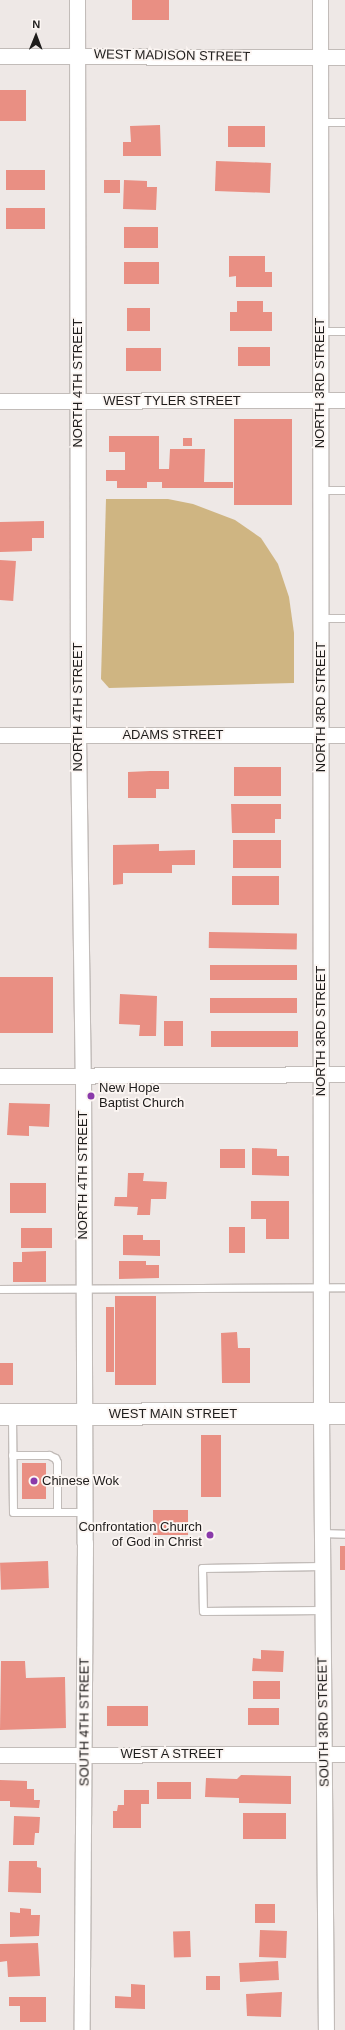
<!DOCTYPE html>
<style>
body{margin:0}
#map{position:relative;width:345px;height:2030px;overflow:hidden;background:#eee8e6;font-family:Arial,sans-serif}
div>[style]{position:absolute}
.green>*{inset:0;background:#cfb582}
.building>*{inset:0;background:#e98f83;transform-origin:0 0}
.roads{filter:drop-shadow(1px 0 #c2bcb9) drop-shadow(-1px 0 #c2bcb9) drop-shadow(0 1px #c2bcb9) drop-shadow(0 -1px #c2bcb9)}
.service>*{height:7px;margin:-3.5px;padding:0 3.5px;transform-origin:3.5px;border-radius:3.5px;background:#fff}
.minor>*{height:15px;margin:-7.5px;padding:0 7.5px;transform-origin:7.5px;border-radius:7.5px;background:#fff}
.secondary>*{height:21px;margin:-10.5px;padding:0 10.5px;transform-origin:10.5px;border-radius:10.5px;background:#fff}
.dots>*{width:11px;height:11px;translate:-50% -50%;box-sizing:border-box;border:2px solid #fcf6f3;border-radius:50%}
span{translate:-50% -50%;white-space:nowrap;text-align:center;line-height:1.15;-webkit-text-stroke:3.5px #fcf6f3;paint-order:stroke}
.street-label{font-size:13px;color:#1e1c1b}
.poi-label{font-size:13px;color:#1e1c1b}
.left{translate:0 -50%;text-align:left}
.right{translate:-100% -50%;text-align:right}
.north{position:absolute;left:16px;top:16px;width:40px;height:40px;-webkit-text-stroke:3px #fcf6f3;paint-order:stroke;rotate:1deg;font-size:11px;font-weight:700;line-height:16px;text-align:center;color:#1e1c1b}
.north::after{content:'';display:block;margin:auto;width:14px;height:18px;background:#1e1c1b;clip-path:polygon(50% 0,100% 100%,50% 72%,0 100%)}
</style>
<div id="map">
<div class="green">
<i style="clip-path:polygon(106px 499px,168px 499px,193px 504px,235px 520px,261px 538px,278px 564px,289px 597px,294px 633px,294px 683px,109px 688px,101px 679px)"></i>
</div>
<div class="building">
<i style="left:132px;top:0;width:37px;height:20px"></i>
<i style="left:0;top:90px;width:26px;height:31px"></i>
<i style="clip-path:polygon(160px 125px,161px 156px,123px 156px,123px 142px,131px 142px,130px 126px)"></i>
<i style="left:265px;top:126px;width:21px;height:37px;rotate:90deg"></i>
<i style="left:216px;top:161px;width:55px;height:30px;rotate:2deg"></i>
<i style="left:45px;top:170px;width:20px;height:39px;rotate:90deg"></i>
<i style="left:104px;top:180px;width:16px;height:13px"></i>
<i style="clip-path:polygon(124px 180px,147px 181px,147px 187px,157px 187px,156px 210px,123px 209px)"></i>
<i style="left:6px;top:208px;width:39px;height:21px"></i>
<i style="left:124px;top:227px;width:34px;height:21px"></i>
<i style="clip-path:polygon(229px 256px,265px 256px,265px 272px,272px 272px,272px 287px,236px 287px,236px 276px,229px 277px)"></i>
<i style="left:124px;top:262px;width:35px;height:22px"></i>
<i style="clip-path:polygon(237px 301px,263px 301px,263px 312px,272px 312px,272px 331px,230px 331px,230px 312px,237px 312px)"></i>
<i style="left:127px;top:308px;width:23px;height:23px"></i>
<i style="left:238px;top:347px;width:32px;height:19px"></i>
<i style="left:161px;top:348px;width:23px;height:35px;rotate:90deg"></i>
<i style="left:234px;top:419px;width:58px;height:86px"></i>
<i style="clip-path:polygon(109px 436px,159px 436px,159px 469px,169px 469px,170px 449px,205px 449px,204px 482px,233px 482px,233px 488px,162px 488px,162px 482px,147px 482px,147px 488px,117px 488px,117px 481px,106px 481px,106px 470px,125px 470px,125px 452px,109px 452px)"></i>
<i style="left:183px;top:438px;width:9px;height:8px"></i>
<i style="clip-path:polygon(44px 521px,44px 538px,32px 538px,32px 551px,0 552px,0 522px)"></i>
<i style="left:0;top:560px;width:16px;height:40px;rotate:4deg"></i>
<i style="left:281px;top:767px;width:29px;height:47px;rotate:90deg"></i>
<i style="clip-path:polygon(150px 771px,169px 771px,169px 789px,156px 789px,156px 798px,128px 798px,128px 772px)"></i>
<i style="clip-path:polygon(231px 804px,281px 804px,281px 819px,275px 819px,275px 833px,232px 833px)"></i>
<i style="left:233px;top:840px;width:48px;height:28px"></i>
<i style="clip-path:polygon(159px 844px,159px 851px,195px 850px,195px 865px,172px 865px,172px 873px,123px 873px,123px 884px,113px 885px,113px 845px)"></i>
<i style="left:232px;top:876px;width:47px;height:29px"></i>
<i style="left:209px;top:932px;width:88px;height:16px;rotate:1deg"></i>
<i style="left:210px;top:965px;width:87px;height:15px"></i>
<i style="left:0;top:977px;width:53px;height:56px"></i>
<i style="clip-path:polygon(120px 994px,157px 996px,156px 1036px,139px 1036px,140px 1025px,119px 1024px)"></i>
<i style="left:210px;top:998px;width:87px;height:15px"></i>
<i style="left:164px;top:1021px;width:19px;height:25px"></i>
<i style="left:211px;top:1031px;width:87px;height:16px"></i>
<i style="clip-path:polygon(9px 1103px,50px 1104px,49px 1127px,29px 1126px,29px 1136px,7px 1135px)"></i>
<i style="clip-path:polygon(252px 1148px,277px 1149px,277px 1156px,289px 1156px,289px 1176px,252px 1175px)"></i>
<i style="left:220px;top:1149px;width:25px;height:19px"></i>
<i style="clip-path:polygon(128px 1173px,144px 1173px,143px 1181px,167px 1182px,166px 1199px,151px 1199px,150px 1215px,137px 1215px,138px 1207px,114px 1206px,115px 1197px,127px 1197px)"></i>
<i style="left:46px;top:1183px;width:30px;height:36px;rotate:90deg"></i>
<i style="clip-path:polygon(251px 1201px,289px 1201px,289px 1239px,266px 1239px,266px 1219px,251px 1219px)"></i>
<i style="left:229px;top:1227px;width:16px;height:26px"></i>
<i style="left:21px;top:1228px;width:31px;height:20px"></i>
<i style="clip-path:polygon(123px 1235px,143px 1235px,143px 1240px,160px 1240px,160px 1256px,123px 1255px)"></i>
<i style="clip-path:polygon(46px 1251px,46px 1282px,13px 1282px,13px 1262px,22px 1262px,22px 1252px)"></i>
<i style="clip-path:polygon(119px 1261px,146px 1261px,146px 1265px,159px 1265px,159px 1278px,119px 1279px)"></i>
<i style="left:115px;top:1296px;width:41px;height:89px"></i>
<i style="left:106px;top:1307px;width:8px;height:65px"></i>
<i style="clip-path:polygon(237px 1332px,238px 1348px,250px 1348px,250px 1383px,222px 1383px,221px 1333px)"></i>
<i style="left:0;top:1363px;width:13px;height:22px"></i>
<i style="left:201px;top:1435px;width:20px;height:62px"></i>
<i style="left:22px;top:1463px;width:24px;height:36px"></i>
<i style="left:153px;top:1510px;width:35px;height:25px"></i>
<i style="left:340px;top:1546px;width:5px;height:24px"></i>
<i style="left:48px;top:1561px;width:27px;height:48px;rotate:88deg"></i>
<i style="clip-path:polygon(261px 1650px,284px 1651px,283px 1672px,252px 1671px,253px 1658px,261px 1659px)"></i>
<i style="clip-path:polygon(1px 1661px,25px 1661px,26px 1678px,65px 1677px,66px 1728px,0 1730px)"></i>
<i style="left:253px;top:1681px;width:27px;height:18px"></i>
<i style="left:148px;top:1706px;width:20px;height:41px;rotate:90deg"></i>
<i style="left:248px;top:1708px;width:31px;height:17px"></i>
<i style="clip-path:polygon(241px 1775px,291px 1776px,291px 1804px,239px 1803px,239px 1798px,205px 1797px,206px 1778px,237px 1779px)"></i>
<i style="clip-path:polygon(0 1780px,27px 1781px,27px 1789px,34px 1789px,34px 1800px,40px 1800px,39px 1808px,10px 1807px,10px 1801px,0 1801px)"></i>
<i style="left:157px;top:1782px;width:34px;height:17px"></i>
<i style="clip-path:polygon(124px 1790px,149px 1790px,149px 1804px,141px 1804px,141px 1828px,113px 1828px,113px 1811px,117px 1811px,118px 1805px,124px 1805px)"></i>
<i style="left:243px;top:1813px;width:43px;height:26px"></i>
<i style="clip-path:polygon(14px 1816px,40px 1817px,39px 1833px,35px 1833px,34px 1845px,13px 1845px)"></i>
<i style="clip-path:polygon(9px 1861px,37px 1861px,37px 1867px,41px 1868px,41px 1893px,8px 1892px)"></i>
<i style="left:255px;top:1904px;width:20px;height:19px"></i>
<i style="clip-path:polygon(20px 1908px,31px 1909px,31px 1915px,40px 1915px,39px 1936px,10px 1937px,10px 1912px,20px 1913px)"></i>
<i style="left:260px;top:1930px;width:27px;height:27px;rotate:2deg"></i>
<i style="left:190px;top:1931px;width:26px;height:17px;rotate:88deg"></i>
<i style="clip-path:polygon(38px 1943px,40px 1976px,8px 1977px,7px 1961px,0 1962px,0 1944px)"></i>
<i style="left:278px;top:1961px;width:19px;height:39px;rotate:87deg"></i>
<i style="left:206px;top:1976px;width:14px;height:14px"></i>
<i style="clip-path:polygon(131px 1984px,145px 1985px,145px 2009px,115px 2008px,115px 1996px,131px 1997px)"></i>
<i style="clip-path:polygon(282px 1992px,281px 2017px,247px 2016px,246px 1994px)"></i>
<i style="clip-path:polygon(9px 1997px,46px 1997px,46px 2022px,20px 2022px,20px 2006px,9px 2006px)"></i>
</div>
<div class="roads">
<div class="service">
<i style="left:320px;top:122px;width:25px"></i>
<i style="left:320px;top:331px;width:25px"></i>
<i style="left:321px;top:490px;width:24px"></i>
<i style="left:321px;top:618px;width:24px"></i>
<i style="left:0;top:1289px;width:345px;rotate:-0.3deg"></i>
<i style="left:12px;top:1416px;width:96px;rotate:89.4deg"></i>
<i style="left:13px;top:1512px;width:70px"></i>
<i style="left:12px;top:1455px;width:37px"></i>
<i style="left:49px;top:1455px;width:7px;rotate:27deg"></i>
<i style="left:55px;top:1458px;width:4px;rotate:63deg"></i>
<i style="left:57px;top:1462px;width:49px;rotate:90deg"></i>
<i style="left:321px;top:1533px;width:24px;rotate:2deg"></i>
<i style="left:322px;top:1566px;width:120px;rotate:179deg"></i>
<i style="left:202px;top:1568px;width:43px;rotate:88.7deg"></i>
<i style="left:203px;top:1611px;width:120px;rotate:-0.5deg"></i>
</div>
<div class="minor">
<i style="left:77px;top:0;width:735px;rotate:89.92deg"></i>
<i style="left:78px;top:735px;width:340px;rotate:89.2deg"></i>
<i style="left:83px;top:1075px;width:468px;rotate:89.8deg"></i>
<i style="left:85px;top:1543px;width:487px;rotate:90.4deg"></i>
<i style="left:320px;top:0;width:1413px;rotate:89.96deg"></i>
<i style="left:321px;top:1413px;width:617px;rotate:89.54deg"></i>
<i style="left:0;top:56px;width:345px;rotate:0.2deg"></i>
<i style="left:0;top:401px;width:345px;rotate:-0.2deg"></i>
<i style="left:0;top:735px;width:345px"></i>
<i style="left:0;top:1076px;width:345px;rotate:-0.3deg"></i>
<i style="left:0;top:1755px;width:345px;rotate:-0.2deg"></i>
</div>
<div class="secondary">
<i style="left:0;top:1414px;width:345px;rotate:-0.2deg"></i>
</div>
</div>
<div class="dots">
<i style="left:91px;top:1096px;background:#8a3aaa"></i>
<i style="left:34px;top:1481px;background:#8a3aaa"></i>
<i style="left:210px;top:1535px;background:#8a3aaa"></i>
</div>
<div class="street-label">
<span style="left:172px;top:56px;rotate:1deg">WEST MADISON STREET</span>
<span style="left:78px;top:383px;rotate:-90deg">NORTH 4TH STREET</span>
<span style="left:320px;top:383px;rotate:-90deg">NORTH 3RD STREET</span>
<span style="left:172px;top:401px">WEST TYLER STREET</span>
<span style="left:78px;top:707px;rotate:-90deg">NORTH 4TH STREET</span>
<span style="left:321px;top:707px;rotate:-90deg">NORTH 3RD STREET</span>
<span style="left:173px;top:735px">ADAMS STREET</span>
<span style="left:321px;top:1031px;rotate:-90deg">NORTH 3RD STREET</span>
<span style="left:83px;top:1175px;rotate:-90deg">NORTH 4TH STREET</span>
<span style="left:173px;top:1414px">WEST MAIN STREET</span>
<span style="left:85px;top:1722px;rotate:-90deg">SOUTH 4TH STREET</span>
<span style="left:324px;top:1722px;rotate:-91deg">SOUTH 3RD STREET</span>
<span style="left:172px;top:1754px">WEST A STREET</span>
</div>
<div class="poi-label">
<span class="left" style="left:99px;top:1096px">New Hope<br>Baptist Church</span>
<span class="left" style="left:42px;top:1481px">Chinese Wok</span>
<span class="right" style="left:202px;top:1535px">Confrontation Church<br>of God in Christ</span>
</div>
<div class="north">N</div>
</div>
